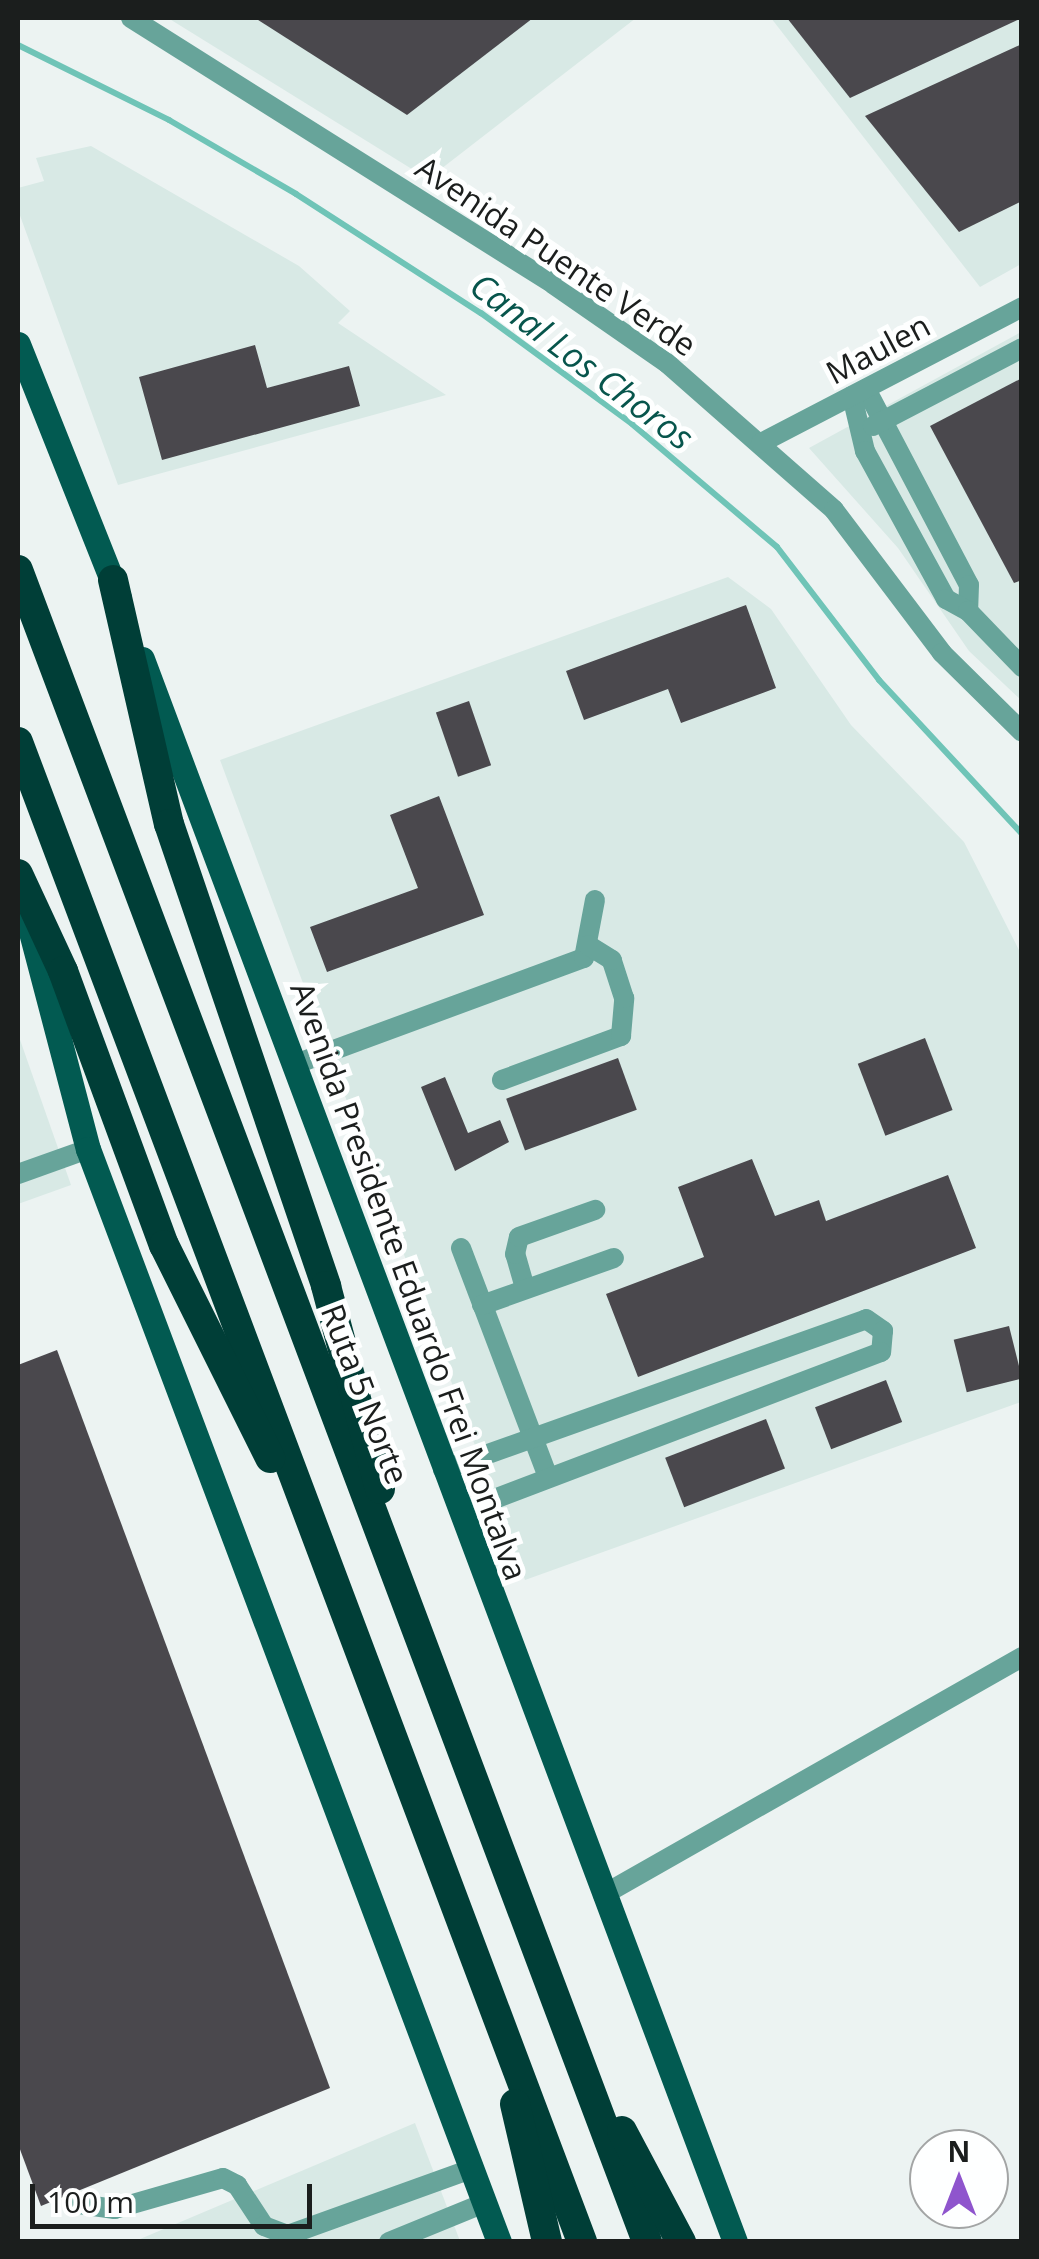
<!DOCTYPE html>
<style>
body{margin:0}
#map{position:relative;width:1039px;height:2259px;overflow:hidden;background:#ecf3f2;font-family:"Open Sans",sans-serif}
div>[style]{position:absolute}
.built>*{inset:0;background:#d8e9e5}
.stream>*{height:6px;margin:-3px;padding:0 3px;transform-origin:3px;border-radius:3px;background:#6fc4b7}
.building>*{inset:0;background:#4a484d;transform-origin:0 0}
.minor>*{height:20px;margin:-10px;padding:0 10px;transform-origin:10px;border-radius:10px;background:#67a49a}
.major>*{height:25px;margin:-12.5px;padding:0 12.5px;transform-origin:12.5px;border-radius:12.5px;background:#025a51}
.highway>*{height:30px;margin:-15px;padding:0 15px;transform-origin:15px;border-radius:15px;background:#003e37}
span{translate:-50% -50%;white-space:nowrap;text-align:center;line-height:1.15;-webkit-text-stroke:10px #feffff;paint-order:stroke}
.street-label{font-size:32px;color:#1b1e1d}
.water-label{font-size:35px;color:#07554c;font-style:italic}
.frame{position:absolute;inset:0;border:20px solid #1b1e1d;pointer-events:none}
.north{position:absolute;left:909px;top:2129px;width:100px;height:100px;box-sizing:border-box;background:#feffff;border:2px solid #a3a5a5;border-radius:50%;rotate:0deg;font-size:28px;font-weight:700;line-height:40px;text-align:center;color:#1b1e1d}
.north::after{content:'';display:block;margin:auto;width:35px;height:45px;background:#8f55cd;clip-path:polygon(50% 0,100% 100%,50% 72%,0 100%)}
.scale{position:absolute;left:30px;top:2184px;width:282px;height:45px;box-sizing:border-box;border:5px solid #1b1e1d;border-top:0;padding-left:12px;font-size:30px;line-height:35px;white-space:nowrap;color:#1b1e1d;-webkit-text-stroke:8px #feffff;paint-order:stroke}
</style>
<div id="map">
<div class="built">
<i style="clip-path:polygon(168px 18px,636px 18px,428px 179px)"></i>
<i style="clip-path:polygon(771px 18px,1021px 18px,1021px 264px,980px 287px)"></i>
<i style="clip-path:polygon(91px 146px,299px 266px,350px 311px,338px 323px,446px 395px,118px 485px,18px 210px,18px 188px,44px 181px,36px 158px)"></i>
<i style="clip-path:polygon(1021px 332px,1021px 700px,969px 651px,898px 548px,809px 448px)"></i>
<i style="clip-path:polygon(728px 577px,771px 609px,851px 725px,964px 842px,1021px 954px,1021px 1402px,525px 1580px,220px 760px)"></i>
<i style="clip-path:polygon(18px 1034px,71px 1185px,18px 1204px)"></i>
<i style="clip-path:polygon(415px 2123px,460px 2241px,133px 2242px)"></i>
</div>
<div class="stream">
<i style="left:18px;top:45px;width:169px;rotate:26.4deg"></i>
<i style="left:169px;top:120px;width:147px;rotate:30.2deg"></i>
<i style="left:296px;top:194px;width:220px;rotate:32.8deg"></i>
<i style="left:481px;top:313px;width:187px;rotate:36.3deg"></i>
<i style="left:632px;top:424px;width:190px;rotate:40.3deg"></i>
<i style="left:777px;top:547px;width:168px;rotate:52.5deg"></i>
<i style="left:879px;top:680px;width:210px;rotate:47.1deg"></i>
</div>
<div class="building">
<i style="clip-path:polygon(255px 18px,533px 18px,407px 115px)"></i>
<i style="clip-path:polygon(787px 18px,1022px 18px,850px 98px)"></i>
<i style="clip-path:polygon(1022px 44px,1022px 201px,959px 232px,865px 116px)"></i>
<i style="clip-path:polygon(255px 345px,267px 388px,349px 366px,360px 406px,162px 460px,139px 377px)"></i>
<i style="clip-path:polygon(1022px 378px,1022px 580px,1014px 583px,930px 426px)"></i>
<i style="clip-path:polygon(746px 605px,776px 688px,681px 723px,668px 689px,584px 720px,566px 671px)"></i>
<i style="left:469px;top:701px;width:68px;height:35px;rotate:71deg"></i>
<i style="clip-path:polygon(439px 796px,484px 915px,327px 972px,310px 927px,418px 888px,390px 815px)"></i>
<i style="left:925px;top:1038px;width:77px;height:72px;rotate:69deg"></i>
<i style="left:618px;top:1058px;width:55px;height:119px;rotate:70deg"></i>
<i style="clip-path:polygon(445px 1077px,468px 1133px,500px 1120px,509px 1142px,455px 1171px,421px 1087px)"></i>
<i style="clip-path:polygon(752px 1159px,775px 1216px,819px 1200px,826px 1221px,948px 1175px,976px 1248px,638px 1377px,606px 1294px,704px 1257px,678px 1187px)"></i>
<i style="left:1009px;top:1326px;width:54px;height:57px;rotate:76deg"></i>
<i style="clip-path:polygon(57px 1350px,330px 2088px,41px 2206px,18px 2144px,18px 1365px)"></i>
<i style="left:886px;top:1380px;width:45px;height:76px;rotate:69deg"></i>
<i style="left:766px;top:1419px;width:53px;height:108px;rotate:69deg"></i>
</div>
<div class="minor">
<i style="left:131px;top:18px;width:499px;rotate:32.2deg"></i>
<i style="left:553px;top:284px;width:140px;rotate:34.8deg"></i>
<i style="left:668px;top:364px;width:221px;rotate:41.3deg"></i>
<i style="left:834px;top:510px;width:179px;rotate:52.9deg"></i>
<i style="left:942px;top:653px;width:112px;rotate:44.6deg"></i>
<i style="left:866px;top:389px;width:221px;rotate:62.3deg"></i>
<i style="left:969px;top:585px;width:26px;rotate:92deg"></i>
<i style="left:852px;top:396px;width:57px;rotate:76.7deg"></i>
<i style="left:865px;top:451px;width:169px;rotate:61.3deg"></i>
<i style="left:946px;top:599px;width:25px;rotate:29deg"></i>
<i style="left:968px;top:611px;width:78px;rotate:46deg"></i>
<i style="left:873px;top:426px;width:168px;rotate:-27.6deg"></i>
<i style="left:761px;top:443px;width:294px;rotate:-27.5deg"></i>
<i style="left:293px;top:1065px;width:310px;rotate:-20.2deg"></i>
<i style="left:584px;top:958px;width:59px;rotate:-79.3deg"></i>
<i style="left:502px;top:1080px;width:127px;rotate:-20.3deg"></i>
<i style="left:621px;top:1036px;width:38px;rotate:-85deg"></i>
<i style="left:624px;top:998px;width:40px;rotate:-108deg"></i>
<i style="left:612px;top:960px;width:28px;rotate:-148deg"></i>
<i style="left:18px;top:1174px;width:74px;rotate:-19.7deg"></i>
<i style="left:461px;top:1248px;width:242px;rotate:69.2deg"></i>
<i style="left:525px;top:1288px;width:35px;rotate:-106deg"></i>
<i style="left:515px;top:1254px;width:17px;rotate:-77deg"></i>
<i style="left:519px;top:1237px;width:81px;rotate:-19.6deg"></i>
<i style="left:482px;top:1305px;width:140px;rotate:-19.6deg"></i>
<i style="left:443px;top:1470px;width:449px;rotate:-19.6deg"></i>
<i style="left:866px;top:1319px;width:21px;rotate:35deg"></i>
<i style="left:883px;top:1331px;width:21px;rotate:95deg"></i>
<i style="left:881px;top:1352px;width:450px;rotate:159.2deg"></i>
<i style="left:603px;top:1895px;width:482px;rotate:-29.6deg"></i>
<i style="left:79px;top:2204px;width:36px;rotate:8deg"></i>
<i style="left:115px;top:2209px;width:112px;rotate:-16deg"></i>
<i style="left:223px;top:2178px;width:16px;rotate:27deg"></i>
<i style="left:237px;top:2185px;width:49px;rotate:56.6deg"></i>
<i style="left:264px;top:2226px;width:26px;rotate:21deg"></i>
<i style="left:288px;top:2235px;width:195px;rotate:-19.8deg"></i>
<i style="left:389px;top:2242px;width:103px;rotate:-22.3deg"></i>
</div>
<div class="major">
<i style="left:18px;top:344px;width:273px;rotate:68.3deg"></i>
<i style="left:142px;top:659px;width:1690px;rotate:69.46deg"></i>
<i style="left:26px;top:913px;width:244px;rotate:75.3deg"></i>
<i style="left:88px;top:1149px;width:1168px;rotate:69.39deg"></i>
</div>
<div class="highway">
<i style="left:18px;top:570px;width:1786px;rotate:69.38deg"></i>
<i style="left:113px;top:580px;width:250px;rotate:77.1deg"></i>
<i style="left:169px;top:824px;width:488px;rotate:71.2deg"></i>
<i style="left:326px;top:1286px;width:210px;rotate:75.1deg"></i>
<i style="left:18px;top:742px;width:1603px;rotate:69.39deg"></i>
<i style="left:18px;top:874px;width:107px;rotate:65.1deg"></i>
<i style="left:63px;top:971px;width:292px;rotate:69.8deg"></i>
<i style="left:164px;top:1245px;width:238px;rotate:63.5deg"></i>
<i style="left:515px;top:2104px;width:142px;rotate:76.9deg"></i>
<i style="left:622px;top:2131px;width:126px;rotate:62deg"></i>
</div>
<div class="street-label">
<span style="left:556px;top:256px;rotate:34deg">Avenida Puente Verde</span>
<span style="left:878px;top:349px;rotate:-28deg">Maulen</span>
<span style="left:409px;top:1281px;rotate:70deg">Avenida Presidente Eduardo Frei Montalva</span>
<span style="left:365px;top:1394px;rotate:69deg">Ruta 5 Norte</span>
</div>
<div class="water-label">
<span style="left:582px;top:361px;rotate:37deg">Canal Los Choros</span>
</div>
<div class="frame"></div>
<div class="north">N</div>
<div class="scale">100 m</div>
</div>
